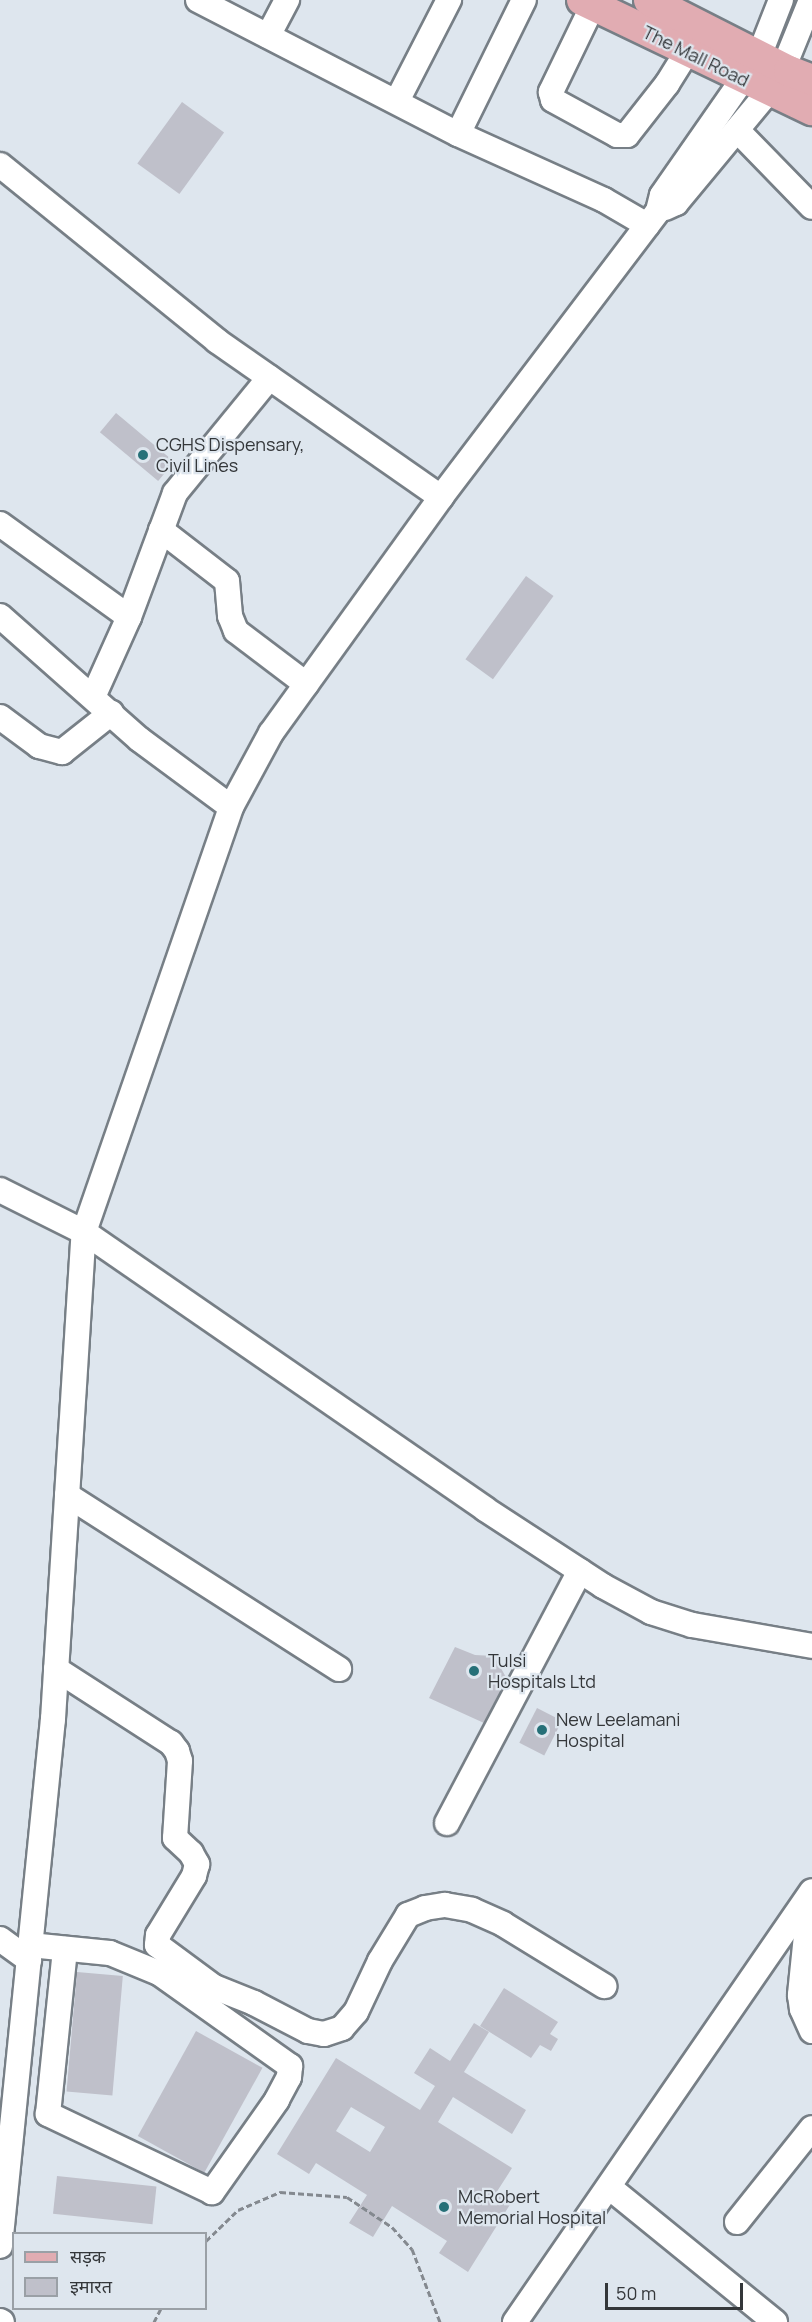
<!DOCTYPE html>
<meta charset="utf-8">
<style>
body{margin:0}
#map{position:relative;width:812px;height:2322px;overflow:hidden;background:#dee6ee;font-family:Manrope,"Noto Sans Devanagari",sans-serif}
div>[style]{position:absolute}
.building>*{inset:0;background:#bfc0ca;transform-origin:0 0}
.path>*{height:3px;margin-top:-1.5px;transform-origin:0;background:repeating-linear-gradient(90deg,#84898f 0 6px,transparent 0 9px)}
.roads{filter:drop-shadow(2px 0 #777f86) drop-shadow(-2px 0 #777f86) drop-shadow(0 2px #777f86) drop-shadow(0 -2px #777f86)}
.minor>*{height:24px;margin:-12px;padding:0 12px;transform-origin:12px;border-radius:12px;background:#fff}
.major>*{height:30px;margin:-15px;padding:0 15px;transform-origin:15px;border-radius:15px;background:#e1acb2}
.dots>*{width:16px;height:16px;translate:-50% -50%;box-sizing:border-box;border:3px solid #dee6ee;border-radius:50%}
span{translate:-50% -50%;white-space:nowrap;text-align:center;line-height:1.15;-webkit-text-stroke:4.5px #dee6ee;paint-order:stroke}
.street-label{font-size:18px;color:#34373a}
.poi-label{font-size:18px;color:#34373a}
.left{translate:0 -50%;text-align:left}
.legend{position:absolute;left:12px;top:2232px;width:195px;height:78px;box-sizing:border-box;background:#dee6ee;border:2px solid #9aa0a6;margin:0;padding:8px 10px;list-style:none;font-size:18px;color:#34373a}
.legend li{display:flex;align-items:center;gap:12px;height:30px}
.legend b{width:30px;border:2px solid #9aa0a6}
.scale{position:absolute;left:605px;top:2283px;width:138px;height:27px;box-sizing:border-box;border:3px solid #34373a;border-top:0;padding-left:8px;font-size:18px;line-height:21px;white-space:nowrap;color:#34373a;-webkit-text-stroke:4px #dee6ee;paint-order:stroke}
</style>
<div id="map">
<div class="building">
<i style="left:182px;top:102px;width:52px;height:76px;rotate:36deg"></i>
<i style="left:116px;top:413px;width:76px;height:25px;rotate:40deg"></i>
<i style="left:526px;top:576px;width:34px;height:103px;rotate:36deg"></i>
<i style="clip-path:polygon(455px 1647px,475px 1655px,494px 1656px,507px 1679px,484px 1723px,429px 1698px)"></i>
<i style="left:537px;top:1708px;width:28px;height:39px;rotate:27deg"></i>
<i style="left:77px;top:1972px;width:46px;height:120px;rotate:5deg"></i>
<i style="clip-path:polygon(504px 1988px,558px 2022px,550px 2034px,558px 2039px,551px 2051px,540px 2045px,531px 2058px,480px 2026px)"></i>
<i style="clip-path:polygon(evenodd,474px 2023px,489px 2032px,464px 2072px,526px 2110px,512px 2134px,453px 2097px,438px 2122px,512px 2168px,496px 2193px,511px 2203px,468px 2272px,439px 2253px,447px 2241px,392px 2206px,373px 2237px,349px 2223px,367px 2195px,316px 2163px,309px 2174px,277px 2154px,336px 2058px,420px 2110px,435px 2086px,414px 2073px,430px 2048px,450px 2061px,474px 2023px,351px 2107px,385px 2127px,370px 2152px,336px 2131px,351px 2107px)"></i>
<i style="left:196px;top:2031px;width:76px;height:120px;rotate:29deg"></i>
<i style="left:57px;top:2176px;width:100px;height:38px;rotate:6deg"></i>
</div>
<div class="path">
<i style="left:206px;top:2241px;width:45px;rotate:-44.1deg"></i>
<i style="left:238px;top:2210px;width:46px;rotate:-23.2deg"></i>
<i style="left:280px;top:2192px;width:67px;rotate:4.3deg"></i>
<i style="left:347px;top:2197px;width:54px;rotate:33.7deg"></i>
<i style="left:392px;top:2227px;width:30px;rotate:48deg"></i>
<i style="left:412px;top:2249px;width:78px;rotate:69deg"></i>
<i style="left:154px;top:2322px;width:16px;rotate:-63deg"></i>
</div>
<div class="roads">
<div class="minor">
<i style="left:198px;top:0;width:292px;rotate:27.3deg"></i>
<i style="left:458px;top:134px;width:160px;rotate:24.3deg"></i>
<i style="left:604px;top:200px;width:50px;rotate:30.2deg"></i>
<i style="left:593px;top:5px;width:97px;rotate:115.8deg"></i>
<i style="left:551px;top:92px;width:8px;rotate:76deg"></i>
<i style="left:553px;top:100px;width:73px;rotate:28.7deg"></i>
<i style="left:617px;top:135px;width:10px"></i>
<i style="left:627px;top:135px;width:65px;rotate:-51.9deg"></i>
<i style="left:667px;top:84px;width:39px;rotate:-58deg"></i>
<i style="left:268px;top:36px;width:41px;rotate:-62.2deg"></i>
<i style="left:397px;top:101px;width:114px;rotate:-62.8deg"></i>
<i style="left:737px;top:130px;width:107px;rotate:45.8deg"></i>
<i style="left:458px;top:134px;width:149px;rotate:-63.8deg"></i>
<i style="left:0;top:165px;width:279px;rotate:39deg"></i>
<i style="left:217px;top:341px;width:273px;rotate:34.9deg"></i>
<i style="left:665px;top:208px;width:12px;rotate:-24deg"></i>
<i style="left:676px;top:203px;width:146px;rotate:-50.3deg"></i>
<i style="left:769px;top:91px;width:26px;rotate:-58deg"></i>
<i style="left:783px;top:69px;width:74px;rotate:-67.9deg"></i>
<i style="left:0;top:524px;width:159px;rotate:35.8deg"></i>
<i style="left:161px;top:530px;width:83px;rotate:37.7deg"></i>
<i style="left:227px;top:581px;width:35px;rotate:85deg"></i>
<i style="left:230px;top:616px;width:16px;rotate:68deg"></i>
<i style="left:236px;top:631px;width:88px;rotate:37.1deg"></i>
<i style="left:0;top:616px;width:186px;rotate:41.5deg"></i>
<i style="left:139px;top:739px;width:114px;rotate:36.5deg"></i>
<i style="left:93px;top:697px;width:88px;rotate:-65.8deg"></i>
<i style="left:129px;top:617px;width:132px;rotate:-69.6deg"></i>
<i style="left:175px;top:493px;width:149px;rotate:-50.7deg"></i>
<i style="left:0;top:717px;width:49px;rotate:36.6deg"></i>
<i style="left:39px;top:746px;width:24px;rotate:15deg"></i>
<i style="left:62px;top:752px;width:63px;rotate:-38.5deg"></i>
<i style="left:0;top:1190px;width:94px;rotate:26.6deg"></i>
<i style="left:84px;top:1232px;width:487px;rotate:34.6deg"></i>
<i style="left:485px;top:1509px;width:141px;rotate:33.1deg"></i>
<i style="left:603px;top:1586px;width:55px;rotate:28.4deg"></i>
<i style="left:651px;top:1612px;width:43px;rotate:17.6deg"></i>
<i style="left:692px;top:1625px;width:122px;rotate:9.9deg"></i>
<i style="left:67px;top:1495px;width:323px;rotate:32.6deg"></i>
<i style="left:56px;top:1669px;width:137px;rotate:32.8deg"></i>
<i style="left:171px;top:1743px;width:10px;rotate:53deg"></i>
<i style="left:177px;top:1751px;width:10px;rotate:73deg"></i>
<i style="left:180px;top:1761px;width:77px;rotate:93.7deg"></i>
<i style="left:175px;top:1838px;width:22px;rotate:43deg"></i>
<i style="left:191px;top:1853px;width:13px;rotate:61deg"></i>
<i style="left:197px;top:1864px;width:12px;rotate:104deg"></i>
<i style="left:194px;top:1876px;width:69px;rotate:121.4deg"></i>
<i style="left:158px;top:1935px;width:10px;rotate:96deg"></i>
<i style="left:157px;top:1945px;width:71px;rotate:36.4deg"></i>
<i style="left:214px;top:1987px;width:43px;rotate:21.8deg"></i>
<i style="left:254px;top:2003px;width:61px;rotate:27.4deg"></i>
<i style="left:308px;top:2031px;width:16px;rotate:11deg"></i>
<i style="left:324px;top:2034px;width:19px;rotate:-18deg"></i>
<i style="left:342px;top:2028px;width:21px;rotate:-49deg"></i>
<i style="left:356px;top:2012px;width:56px;rotate:-64.8deg"></i>
<i style="left:380px;top:1961px;width:54px;rotate:-58.7deg"></i>
<i style="left:408px;top:1915px;width:18px;rotate:-22deg"></i>
<i style="left:425px;top:1908px;width:20px;rotate:-9deg"></i>
<i style="left:445px;top:1905px;width:27px;rotate:10deg"></i>
<i style="left:472px;top:1910px;width:34px;rotate:24deg"></i>
<i style="left:503px;top:1924px;width:119px;rotate:31.5deg"></i>
<i style="left:447px;top:1823px;width:285px;rotate:-62.2deg"></i>
<i style="left:810px;top:1896px;width:100px;rotate:95.8deg"></i>
<i style="left:800px;top:1995px;width:14px;rotate:82deg"></i>
<i style="left:802px;top:2009px;width:24px;rotate:66deg"></i>
<i style="left:0;top:1939px;width:36px;rotate:36deg"></i>
<i style="left:30px;top:1945px;width:80px;rotate:5.7deg"></i>
<i style="left:110px;top:1953px;width:53px;rotate:22.2deg"></i>
<i style="left:159px;top:1973px;width:161px;rotate:35.4deg"></i>
<i style="left:290px;top:2066px;width:11px;rotate:95deg"></i>
<i style="left:289px;top:2077px;width:26px;rotate:118deg"></i>
<i style="left:277px;top:2100px;width:113px;rotate:125.2deg"></i>
<i style="left:212px;top:2192px;width:182px;rotate:-154.6deg"></i>
<i style="left:48px;top:2114px;width:166px;rotate:-84.1deg"></i>
<i style="left:609px;top:2187px;width:214px;rotate:39.1deg"></i>
<i style="left:737px;top:2222px;width:120px;rotate:-51.4deg"></i>
<i style="left:0;top:2246px;width:530px;rotate:-84.26deg"></i>
<i style="left:53px;top:1719px;width:488px;rotate:-86.4deg"></i>
<i style="left:84px;top:1232px;width:450px;rotate:-70.9deg"></i>
<i style="left:231px;top:807px;width:84px;rotate:-61.6deg"></i>
<i style="left:271px;top:733px;width:291px;rotate:-54.2deg"></i>
<i style="left:441px;top:497px;width:359px;rotate:-52.8deg"></i>
<i style="left:658px;top:211px;width:16px;rotate:-76deg"></i>
<i style="left:662px;top:195px;width:169px;rotate:-55.1deg"></i>
<i style="left:759px;top:56px;width:60px;rotate:-68.6deg"></i>
<i style="left:0;top:2321px;width:2px;rotate:27deg"></i>
<i style="left:515px;top:2322px;width:523px;rotate:-55.43deg"></i>
</div>
<div class="major">
<i style="left:582px;top:0;width:255px;rotate:25.6deg"></i>
<i style="left:649px;top:0;width:157px;rotate:26.9deg"></i>
<i style="left:789px;top:71px;width:25px;rotate:21deg"></i>
</div>
</div>
<div class="dots">
<i style="left:143px;top:455px;background:#267078"></i>
<i style="left:474px;top:1671px;background:#267078"></i>
<i style="left:542px;top:1730px;background:#267078"></i>
<i style="left:444px;top:2207px;background:#267078"></i>
</div>
<div class="street-label">
<span style="left:696px;top:56px;rotate:26deg">The Mall Road</span>
</div>
<div class="poi-label">
<span class="left" style="left:156px;top:455px">CGHS Dispensary,<br>Civil Lines</span>
<span class="left" style="left:488px;top:1671px">Tulsi<br>Hospitals Ltd</span>
<span class="left" style="left:556px;top:1730px">New Leelamani<br>Hospital</span>
<span class="left" style="left:458px;top:2207px">McRobert<br>Memorial Hospital</span>
</div>
<ul class="legend">
<li><b style="height:8px;background:#e1acb2"></b>सड़क</li>
<li><b style="height:16px;background:#bfc0ca"></b>इमारत</li>
</ul>
<div class="scale">50 m</div>
</div>
